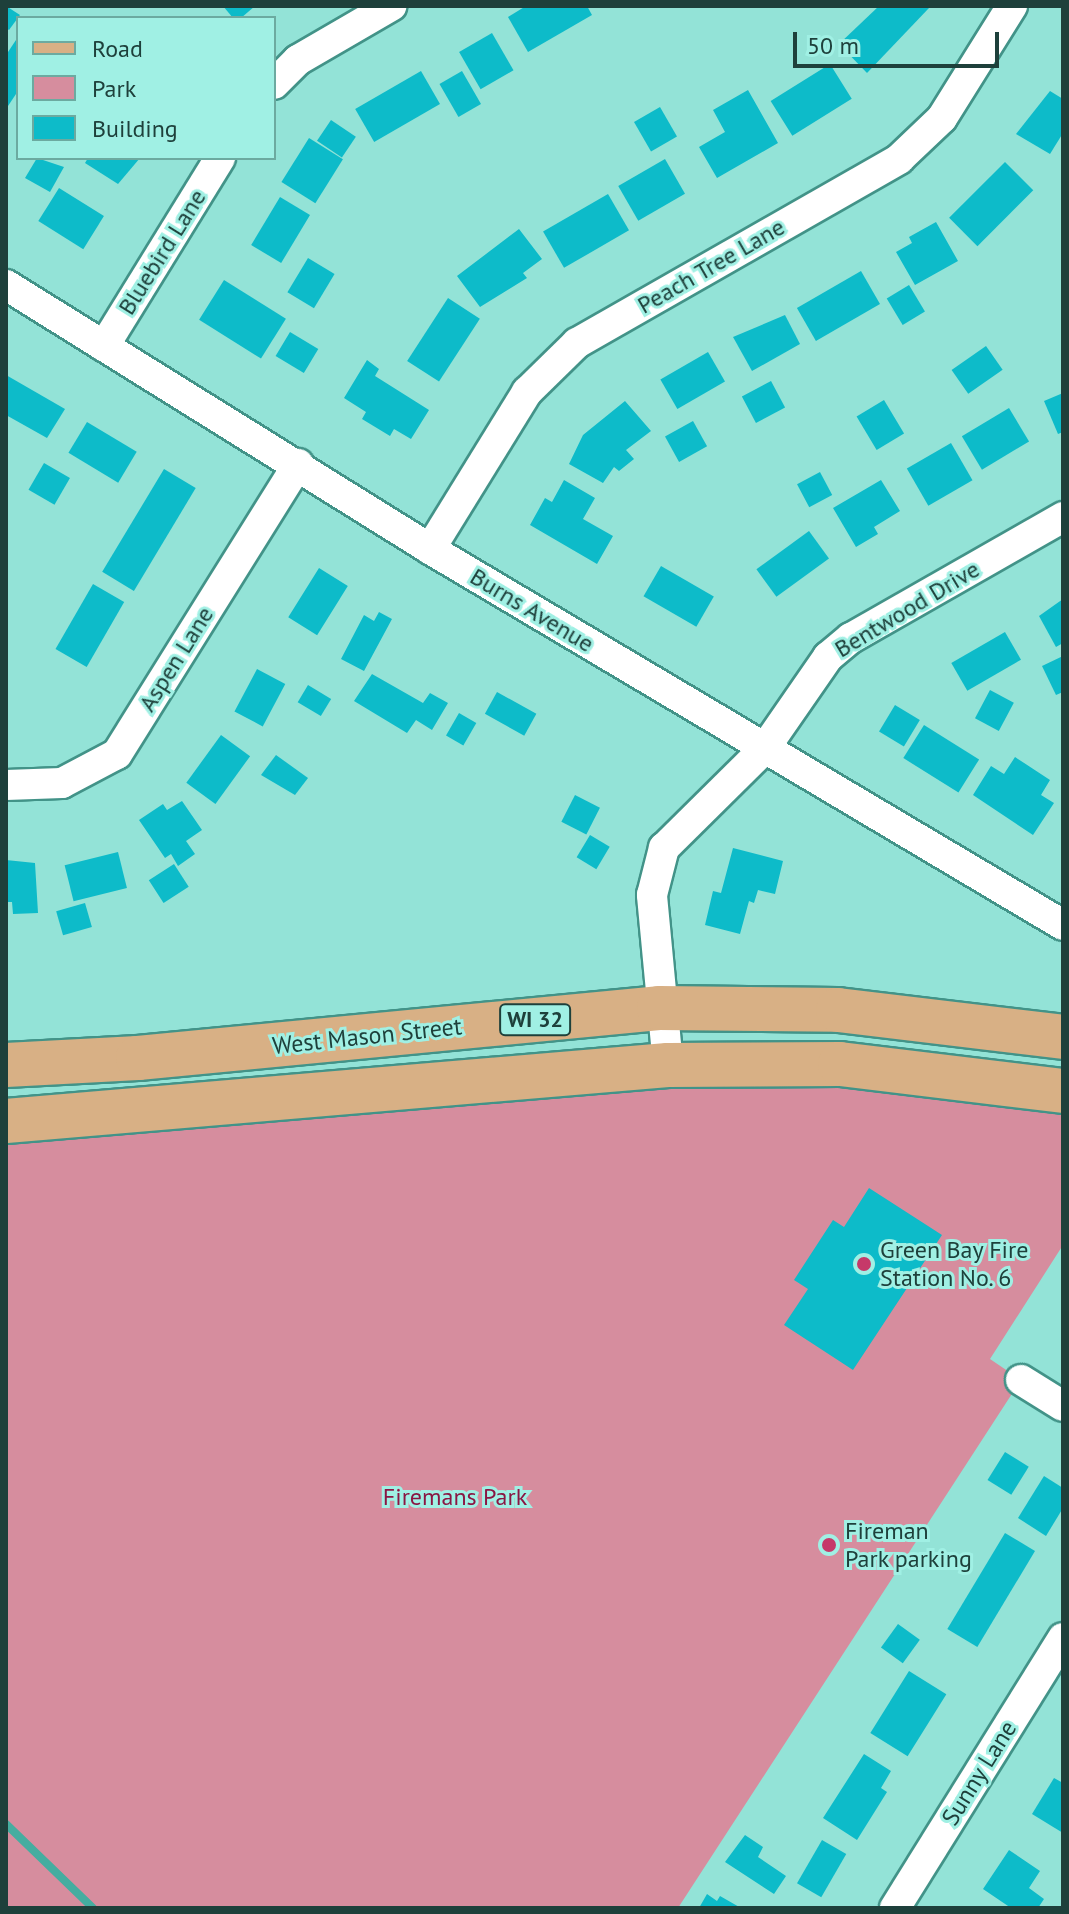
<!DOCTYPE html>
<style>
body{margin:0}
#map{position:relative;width:1069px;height:1914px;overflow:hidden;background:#93e3d7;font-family:"PT Sans",sans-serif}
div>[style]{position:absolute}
.green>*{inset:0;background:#d68d9e}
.stream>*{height:8px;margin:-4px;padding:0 4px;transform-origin:4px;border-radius:4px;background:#45ada0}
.building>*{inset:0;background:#0dbbc9;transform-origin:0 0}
.roads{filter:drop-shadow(2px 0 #429388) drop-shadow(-2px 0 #429388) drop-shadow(0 2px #429388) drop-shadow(0 -2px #429388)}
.street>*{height:30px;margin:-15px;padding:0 15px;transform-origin:15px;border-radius:15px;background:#fff}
.primary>*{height:44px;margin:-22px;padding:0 22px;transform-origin:22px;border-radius:22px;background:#d8b085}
.dots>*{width:22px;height:22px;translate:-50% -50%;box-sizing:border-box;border:4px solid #a0f0e4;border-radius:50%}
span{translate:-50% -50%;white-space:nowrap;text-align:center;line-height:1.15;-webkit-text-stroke:6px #a0f0e4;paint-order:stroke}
.shield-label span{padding:2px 6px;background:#a0f0e4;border:2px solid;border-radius:6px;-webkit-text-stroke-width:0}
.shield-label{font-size:22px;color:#1e403b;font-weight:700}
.street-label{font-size:24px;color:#1e403b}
.poi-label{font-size:24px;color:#1e403b}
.left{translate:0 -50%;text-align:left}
.park-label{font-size:24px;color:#8a1643}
.frame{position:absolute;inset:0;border:8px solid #1e403b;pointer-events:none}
.legend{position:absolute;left:16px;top:16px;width:260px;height:144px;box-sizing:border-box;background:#a0f0e4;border:2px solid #6caaa0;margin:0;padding:10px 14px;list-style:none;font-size:24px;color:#1e403b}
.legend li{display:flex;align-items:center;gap:16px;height:40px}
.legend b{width:40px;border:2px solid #6caaa0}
.scale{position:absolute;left:793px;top:32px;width:206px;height:36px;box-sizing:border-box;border:4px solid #1e403b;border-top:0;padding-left:10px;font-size:24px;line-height:28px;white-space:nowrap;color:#1e403b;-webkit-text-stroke:6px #a0f0e4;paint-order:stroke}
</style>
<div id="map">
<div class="green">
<i style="clip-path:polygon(668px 1065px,1063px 1091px,1063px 1245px,990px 1359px,1021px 1380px,678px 1908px,6px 1908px,6px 1121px)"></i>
</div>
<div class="stream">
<i style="left:6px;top:1824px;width:121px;rotate:44deg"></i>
</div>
<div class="building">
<i style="clip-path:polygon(6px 6px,20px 15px,9px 30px,6px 28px)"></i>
<i style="clip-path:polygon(223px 6px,255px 6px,241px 18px,233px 18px)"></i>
<i style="clip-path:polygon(526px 6px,587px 6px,592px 15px,528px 52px,508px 17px)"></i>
<i style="clip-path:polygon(879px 6px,929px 8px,867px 73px,839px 44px)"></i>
<i style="left:492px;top:33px;width:43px;height:38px;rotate:60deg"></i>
<i style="clip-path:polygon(18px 37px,18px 91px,6px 109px,6px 55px)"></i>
<i style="left:830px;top:64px;width:41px;height:70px;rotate:58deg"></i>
<i style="left:421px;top:71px;width:38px;height:76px;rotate:60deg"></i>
<i style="left:462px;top:71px;width:38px;height:26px;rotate:60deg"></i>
<i style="clip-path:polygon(748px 90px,778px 143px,717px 178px,699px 147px,725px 132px,713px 110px)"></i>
<i style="clip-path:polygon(1050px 91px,1063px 99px,1063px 133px,1050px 154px,1016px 134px)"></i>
<i style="left:660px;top:107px;width:34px;height:30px;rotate:60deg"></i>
<i style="left:331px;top:120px;width:30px;height:25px;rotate:34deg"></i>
<i style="left:309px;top:138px;width:40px;height:52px;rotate:32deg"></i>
<i style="clip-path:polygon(37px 158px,64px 167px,50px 192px,25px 178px)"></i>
<i style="clip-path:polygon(88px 158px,140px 158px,118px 184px,85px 163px)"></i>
<i style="left:665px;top:159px;width:40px;height:54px;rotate:60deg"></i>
<i style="left:1005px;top:162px;width:40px;height:79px;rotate:45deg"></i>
<i style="left:59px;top:188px;width:53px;height:39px;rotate:32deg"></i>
<i style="left:608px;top:194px;width:42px;height:75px;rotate:60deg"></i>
<i style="left:280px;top:197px;width:35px;height:56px;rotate:31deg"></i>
<i style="clip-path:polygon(936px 222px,958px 261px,915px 285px,896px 252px,912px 243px,909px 237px)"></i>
<i style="clip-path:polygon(519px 229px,542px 259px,523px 273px,527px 278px,480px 307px,457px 276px)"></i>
<i style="left:308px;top:258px;width:31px;height:40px;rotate:31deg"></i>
<i style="left:861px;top:271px;width:38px;height:74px;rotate:60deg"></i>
<i style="left:224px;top:280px;width:73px;height:47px;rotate:32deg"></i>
<i style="left:909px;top:285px;width:31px;height:26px;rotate:59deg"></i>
<i style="left:448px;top:298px;width:38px;height:75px;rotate:33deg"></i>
<i style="clip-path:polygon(785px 315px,800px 344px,752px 371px,733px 337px)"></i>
<i style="left:290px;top:332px;width:33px;height:28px;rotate:31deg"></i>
<i style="left:986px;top:346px;width:29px;height:42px;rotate:55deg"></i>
<i style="left:708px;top:352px;width:34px;height:55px;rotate:60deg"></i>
<i style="clip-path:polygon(367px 360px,379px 369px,375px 376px,429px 410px,411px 439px,394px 429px,390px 436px,362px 419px,366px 412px,344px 398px)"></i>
<i style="clip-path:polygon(6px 375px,65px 409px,47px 438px,6px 415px)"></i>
<i style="left:771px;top:381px;width:30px;height:33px;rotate:62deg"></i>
<i style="clip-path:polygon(1063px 393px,1063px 432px,1058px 434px,1044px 401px)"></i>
<i style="left:884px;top:400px;width:39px;height:32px;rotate:59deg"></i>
<i style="clip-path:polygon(625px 401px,651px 431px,626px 450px,634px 459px,619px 471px,614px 467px,603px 483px,569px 464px,583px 435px)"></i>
<i style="left:1009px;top:408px;width:39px;height:55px;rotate:59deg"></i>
<i style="left:693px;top:421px;width:29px;height:32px;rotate:61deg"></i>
<i style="left:87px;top:422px;width:58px;height:36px;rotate:31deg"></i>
<i style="left:951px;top:443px;width:43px;height:51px;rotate:60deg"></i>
<i style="left:44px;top:463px;width:30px;height:31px;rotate:30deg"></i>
<i style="left:164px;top:469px;width:37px;height:120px;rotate:31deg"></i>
<i style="left:820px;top:472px;width:26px;height:26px;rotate:62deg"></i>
<i style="clip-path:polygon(564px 480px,595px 498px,583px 519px,613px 536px,597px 564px,530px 525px,545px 498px,552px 502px)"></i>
<i style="clip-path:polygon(881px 480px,900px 511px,874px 527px,878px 534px,856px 547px,833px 508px)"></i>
<i style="left:809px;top:531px;width:34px;height:65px;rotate:54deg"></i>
<i style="left:661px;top:566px;width:61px;height:35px;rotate:30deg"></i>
<i style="left:319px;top:568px;width:34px;height:58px;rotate:32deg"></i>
<i style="left:93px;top:584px;width:36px;height:75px;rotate:30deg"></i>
<i style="clip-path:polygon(1063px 599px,1063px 643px,1056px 647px,1039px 616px)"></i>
<i style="clip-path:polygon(379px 612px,392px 619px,364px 671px,341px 659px,364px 615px,374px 621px)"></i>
<i style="left:1005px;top:632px;width:32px;height:62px;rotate:60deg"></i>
<i style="clip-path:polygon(1063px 656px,1063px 692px,1056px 695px,1042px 666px)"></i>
<i style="left:257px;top:669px;width:32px;height:48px;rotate:28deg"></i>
<i style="clip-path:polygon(372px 674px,423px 703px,430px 693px,448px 703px,432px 730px,416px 720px,407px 733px,354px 701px)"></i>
<i style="left:308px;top:685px;width:27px;height:20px;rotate:31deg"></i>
<i style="left:990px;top:690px;width:27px;height:32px;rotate:28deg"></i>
<i style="left:497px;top:692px;width:45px;height:25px;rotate:29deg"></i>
<i style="left:895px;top:705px;width:29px;height:31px;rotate:31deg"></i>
<i style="left:459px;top:713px;width:20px;height:26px;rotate:30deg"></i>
<i style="left:924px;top:725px;width:65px;height:39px;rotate:32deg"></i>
<i style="left:221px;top:735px;width:36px;height:59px;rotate:36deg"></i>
<i style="clip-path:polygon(276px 755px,308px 778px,295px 795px,261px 775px)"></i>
<i style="clip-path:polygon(1015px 757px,1050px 780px,1041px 795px,1054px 803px,1033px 835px,973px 795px,991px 766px,1004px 774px)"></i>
<i style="left:575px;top:795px;width:28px;height:30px;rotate:27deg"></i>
<i style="clip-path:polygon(182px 801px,202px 830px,186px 841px,195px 854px,178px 866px,171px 854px,165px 858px,139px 820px,163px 804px,167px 810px)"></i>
<i style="left:590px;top:835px;width:23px;height:26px;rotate:31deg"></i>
<i style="clip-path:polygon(733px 848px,783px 861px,775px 894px,758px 890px,754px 903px,749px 901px,740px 934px,705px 925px,713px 891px,721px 893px)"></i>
<i style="left:118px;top:852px;width:37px;height:55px;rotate:76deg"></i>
<i style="clip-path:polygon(6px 860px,35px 863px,38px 913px,13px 914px,12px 902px,6px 902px)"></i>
<i style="left:174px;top:864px;width:27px;height:30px;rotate:57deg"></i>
<i style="left:85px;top:903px;width:25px;height:30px;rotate:74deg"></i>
<i style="clip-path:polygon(869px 1188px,942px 1235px,853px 1370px,784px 1325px,808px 1289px,794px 1280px,833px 1220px,844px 1227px)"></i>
<i style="left:1005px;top:1452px;width:28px;height:33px;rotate:32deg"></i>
<i style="clip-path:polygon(1044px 1476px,1063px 1488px,1063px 1508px,1046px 1536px,1018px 1518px)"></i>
<i style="left:1005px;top:1533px;width:35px;height:112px;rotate:31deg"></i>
<i style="left:898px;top:1624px;width:27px;height:29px;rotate:36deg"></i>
<i style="left:909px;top:1671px;width:44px;height:73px;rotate:32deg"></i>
<i style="clip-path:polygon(864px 1754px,891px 1771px,881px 1788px,887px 1792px,857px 1840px,823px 1818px)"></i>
<i style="clip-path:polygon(1054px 1778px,1063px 1783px,1063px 1833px,1032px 1814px)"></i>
<i style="clip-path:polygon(745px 1835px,763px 1847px,758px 1857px,786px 1876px,774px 1894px,725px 1862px)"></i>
<i style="left:822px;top:1840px;width:28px;height:50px;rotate:30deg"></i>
<i style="clip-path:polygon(1009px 1850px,1040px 1871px,1029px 1888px,1044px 1899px,1038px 1908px,1011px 1908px,983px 1889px)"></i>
<i style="clip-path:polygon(707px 1894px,717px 1901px,720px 1896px,741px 1908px,699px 1908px)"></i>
</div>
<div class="roads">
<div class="street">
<i style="left:274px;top:84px;width:34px;rotate:-45deg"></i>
<i style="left:298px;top:60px;width:108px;rotate:-30.1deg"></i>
<i style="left:6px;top:285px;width:499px;rotate:31.9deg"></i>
<i style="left:430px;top:549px;width:736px;rotate:30.71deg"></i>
<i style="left:104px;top:346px;width:221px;rotate:-58.3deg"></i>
<i style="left:430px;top:549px;width:185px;rotate:-58.3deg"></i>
<i style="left:527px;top:392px;width:70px;rotate:-44.4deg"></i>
<i style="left:577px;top:343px;width:371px;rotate:-29.7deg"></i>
<i style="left:899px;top:159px;width:59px;rotate:-43.6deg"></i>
<i style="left:942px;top:118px;width:132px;rotate:-58deg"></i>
<i style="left:6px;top:785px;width:56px;rotate:-2deg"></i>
<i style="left:62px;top:783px;width:62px;rotate:-27.8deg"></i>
<i style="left:117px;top:754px;width:342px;rotate:-58deg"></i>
<i style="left:668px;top:1065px;width:171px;rotate:-95.4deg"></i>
<i style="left:652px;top:895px;width:49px;rotate:-75.7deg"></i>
<i style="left:664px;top:848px;width:142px;rotate:-44.7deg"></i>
<i style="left:765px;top:748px;width:111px;rotate:-55.3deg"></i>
<i style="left:828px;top:657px;width:30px;rotate:-40deg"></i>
<i style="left:851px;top:638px;width:244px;rotate:-29.7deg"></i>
<i style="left:1021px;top:1380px;width:49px;rotate:31.8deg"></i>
<i style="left:895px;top:1908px;width:318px;rotate:-58.1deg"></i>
</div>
<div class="primary">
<i style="left:6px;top:1065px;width:132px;rotate:-3deg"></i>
<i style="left:138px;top:1058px;width:523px;rotate:-5.48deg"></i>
<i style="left:659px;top:1008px;width:179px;rotate:0.6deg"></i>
<i style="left:838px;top:1010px;width:227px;rotate:6.8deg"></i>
<i style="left:6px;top:1121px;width:664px;rotate:-4.84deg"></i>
<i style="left:668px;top:1065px;width:172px;rotate:-0.3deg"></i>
<i style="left:840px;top:1064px;width:225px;rotate:6.9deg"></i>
</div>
</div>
<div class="dots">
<i style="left:864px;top:1264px;background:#c63969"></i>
<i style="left:829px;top:1545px;background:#c63969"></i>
</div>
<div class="shield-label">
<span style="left:535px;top:1020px">WI 32</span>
</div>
<div class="street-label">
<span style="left:162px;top:252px;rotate:-58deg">Bluebird Lane</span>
<span style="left:711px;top:266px;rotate:-30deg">Peach Tree Lane</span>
<span style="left:907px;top:609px;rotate:-31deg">Bentwood Drive</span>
<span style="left:532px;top:610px;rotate:31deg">Burns Avenue</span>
<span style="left:176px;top:659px;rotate:-58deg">Aspen Lane</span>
<span style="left:367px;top:1036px;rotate:-6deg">West Mason Street</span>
<span style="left:979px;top:1773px;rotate:-58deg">Sunny Lane</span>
</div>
<div class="poi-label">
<span class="left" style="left:880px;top:1264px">Green Bay Fire<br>Station No. 6</span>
<span class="left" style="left:845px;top:1545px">Fireman<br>Park parking</span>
</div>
<div class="park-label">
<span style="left:455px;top:1497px">Firemans Park</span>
</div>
<div class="frame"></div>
<ul class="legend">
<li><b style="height:10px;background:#d8b085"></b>Road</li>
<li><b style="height:22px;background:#d68d9e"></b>Park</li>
<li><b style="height:22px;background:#0dbbc9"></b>Building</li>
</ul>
<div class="scale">50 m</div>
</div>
